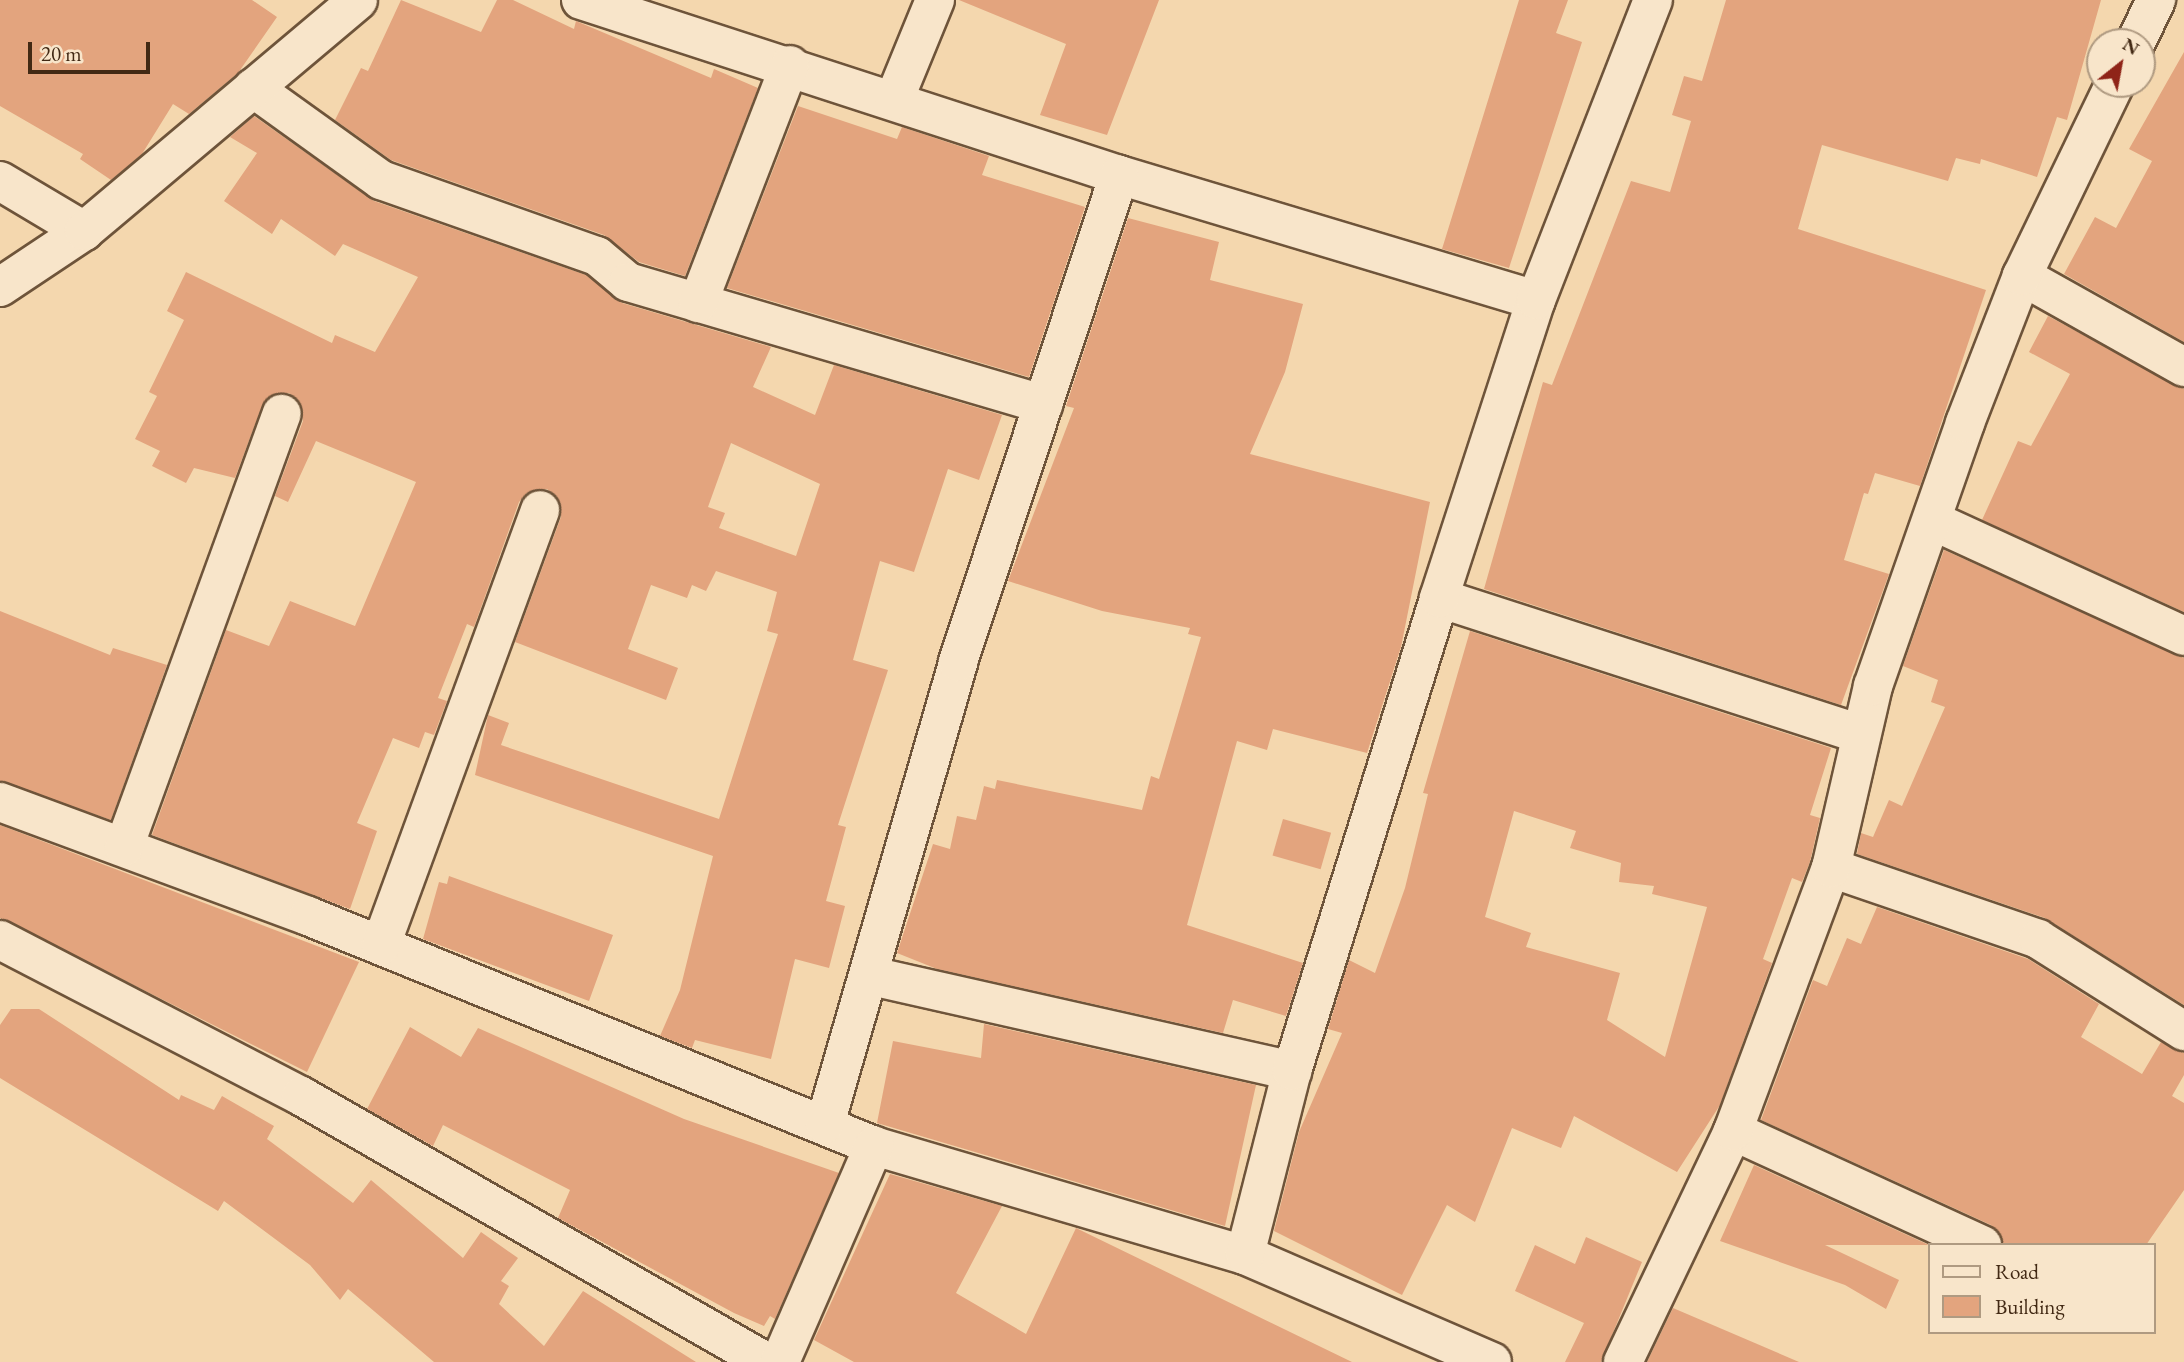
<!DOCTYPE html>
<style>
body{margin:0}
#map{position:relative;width:2184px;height:1362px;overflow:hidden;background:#f4d7ae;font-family:"EB Garamond",serif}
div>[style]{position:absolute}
.building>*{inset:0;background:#e3a47e;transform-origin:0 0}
.roads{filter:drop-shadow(2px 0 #6e543a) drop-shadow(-2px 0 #6e543a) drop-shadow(0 2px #6e543a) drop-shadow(0 -2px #6e543a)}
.street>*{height:38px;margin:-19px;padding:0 19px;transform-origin:19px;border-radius:19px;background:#f8e5ca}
span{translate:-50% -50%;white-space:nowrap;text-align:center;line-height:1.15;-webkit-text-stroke:7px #f8e5ca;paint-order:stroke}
.legend{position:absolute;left:1928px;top:1243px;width:228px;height:91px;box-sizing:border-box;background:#f8e5ca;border:2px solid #af9a81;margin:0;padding:9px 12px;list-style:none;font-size:21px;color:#422914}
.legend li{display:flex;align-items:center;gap:14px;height:35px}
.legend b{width:35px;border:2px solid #af9a81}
.north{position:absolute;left:2086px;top:28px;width:70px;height:70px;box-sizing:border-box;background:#f8e5ca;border:2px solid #af9a81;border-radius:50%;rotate:31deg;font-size:19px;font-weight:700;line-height:28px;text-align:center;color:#422914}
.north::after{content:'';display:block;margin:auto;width:24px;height:32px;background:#8f2418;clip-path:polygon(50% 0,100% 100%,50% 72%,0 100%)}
.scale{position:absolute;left:28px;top:42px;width:122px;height:32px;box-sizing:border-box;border:4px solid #422914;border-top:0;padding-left:9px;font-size:21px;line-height:24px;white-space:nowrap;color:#422914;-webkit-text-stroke:5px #f8e5ca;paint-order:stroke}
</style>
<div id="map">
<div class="building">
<i style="clip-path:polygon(0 0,252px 0,277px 17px,238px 73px,189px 114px,173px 104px,142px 154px,111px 180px,80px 159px,83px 154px,0 106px)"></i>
<i style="clip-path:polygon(401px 0,481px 32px,497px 0,513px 0,574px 29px,576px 21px,711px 78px,714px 69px,758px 88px,685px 276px,639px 262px,604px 235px,391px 160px,335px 120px,361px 68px,368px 71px)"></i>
<i style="clip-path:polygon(959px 0,1159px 0,1107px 135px,1040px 115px,1066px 44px)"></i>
<i style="clip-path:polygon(1519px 0,1568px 0,1556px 33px,1582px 42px,1509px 268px,1442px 249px)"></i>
<i style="clip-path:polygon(1726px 0,2101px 0,2067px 120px,2057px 117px,2037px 177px,1981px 159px,1980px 164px,1956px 158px,1948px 181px,1822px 145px,1798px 229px,1986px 290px,1920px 486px,1875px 473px,1868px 494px,1864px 493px,1844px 560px,1889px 574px,1841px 705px,1484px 589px,1543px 382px,1552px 385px,1631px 181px,1670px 192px,1691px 121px,1672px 115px,1684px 76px,1702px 81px)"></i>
<i style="clip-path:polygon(2184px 52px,2184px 342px,2064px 274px,2095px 217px,2116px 228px,2152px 161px,2129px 149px)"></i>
<i style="clip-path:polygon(798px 106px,897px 139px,902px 127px,989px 156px,982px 175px,1085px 207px,1029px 377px,727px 288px)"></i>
<i style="clip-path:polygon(evenodd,254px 116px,374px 201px,586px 275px,622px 303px,771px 347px,753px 387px,815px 415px,834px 365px,1002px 415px,979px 480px,948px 469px,914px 572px,880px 561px,853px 660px,888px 670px,838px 825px,846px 827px,826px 901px,845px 906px,829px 968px,795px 959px,771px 1059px,695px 1040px,692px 1048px,660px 1036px,680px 990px,713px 856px,475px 775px,488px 715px,509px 723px,501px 745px,719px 819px,778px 634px,767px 631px,777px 592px,716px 571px,706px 591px,692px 585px,687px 598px,651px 585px,628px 649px,678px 668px,666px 700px,515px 642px,561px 517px,557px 497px,547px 489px,527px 493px,519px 502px,474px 627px,467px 624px,438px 698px,447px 701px,434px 735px,425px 732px,419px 748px,393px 738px,357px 823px,377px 831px,350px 909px,152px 835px,226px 630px,269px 646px,290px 601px,355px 626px,416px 482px,316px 441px,288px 502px,275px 496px,303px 421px,299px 401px,289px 393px,269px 397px,262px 406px,235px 478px,194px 468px,186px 483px,152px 466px,160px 451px,135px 439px,157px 396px,149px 392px,184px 320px,167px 311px,186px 272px,332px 343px,335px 335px,375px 352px,418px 277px,343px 244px,335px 256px,281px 219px,272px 234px,224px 201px,257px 153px,230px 137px,254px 116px,731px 443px,820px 484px,796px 556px,719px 528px,725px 513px,708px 507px,731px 443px)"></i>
<i style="clip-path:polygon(1128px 218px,1219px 242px,1210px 280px,1303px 304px,1285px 372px,1250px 454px,1430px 502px,1401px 647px,1367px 753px,1273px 729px,1267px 750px,1237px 741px,1187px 925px,1303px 963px,1286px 1016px,1233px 1000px,1223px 1033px,937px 969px,897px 953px,933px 844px,950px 849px,957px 816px,976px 820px,984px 786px,995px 789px,997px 780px,1142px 810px,1151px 776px,1159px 779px,1201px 637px,1188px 634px,1190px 628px,1102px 611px,1008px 581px,1074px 408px,1066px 406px)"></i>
<i style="clip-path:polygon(2048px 316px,2184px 389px,2184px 612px,1982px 520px,2018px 441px,2031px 446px,2070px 374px,2029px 352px)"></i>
<i style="clip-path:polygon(1944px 550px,2184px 658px,2184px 1005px,2045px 918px,1857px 854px,1861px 833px,1873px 837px,1889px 800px,1902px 806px,1945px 707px,1931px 702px,1938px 680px,1903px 666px)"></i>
<i style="clip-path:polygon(0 611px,110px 655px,113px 648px,167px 665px,111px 820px,0 781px)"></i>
<i style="clip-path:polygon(evenodd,1470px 631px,1831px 748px,1810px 815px,1820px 818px,1810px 862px,1802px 882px,1792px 878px,1763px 959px,1772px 963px,1720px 1105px,1677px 1172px,1574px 1116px,1561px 1148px,1512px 1128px,1475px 1222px,1447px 1205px,1402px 1295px,1274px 1231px,1299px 1132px,1342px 1033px,1328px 1029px,1349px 960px,1375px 973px,1405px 888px,1428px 794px,1423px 793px,1470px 631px,1514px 811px,1576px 831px,1570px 848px,1621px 863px,1619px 882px,1654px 886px,1652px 894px,1707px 907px,1665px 1057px,1607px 1020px,1620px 973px,1526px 947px,1531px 933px,1485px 917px,1514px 811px)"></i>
<i style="left:1283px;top:819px;width:50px;height:38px;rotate:16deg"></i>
<i style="clip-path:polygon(0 825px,359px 962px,307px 1072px,0 918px)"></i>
<i style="clip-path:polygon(449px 876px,613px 935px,589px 1001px,423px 939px,439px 882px,447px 884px)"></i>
<i style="clip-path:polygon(1877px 907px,2028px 959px,2099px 1004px,2081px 1037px,2142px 1074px,2161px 1042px,2184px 1053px,2184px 1075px,2172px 1096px,2184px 1103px,2184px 1190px,2146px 1245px,2004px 1245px,1991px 1225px,1761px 1120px,1813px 980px,1827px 986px,1847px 938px,1861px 944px)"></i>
<i style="clip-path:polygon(11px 1009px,39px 1009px,179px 1100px,181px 1095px,214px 1110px,222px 1096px,274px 1126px,267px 1139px,353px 1203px,371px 1180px,463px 1258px,481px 1232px,518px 1258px,501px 1281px,509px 1286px,499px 1304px,544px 1346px,583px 1291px,696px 1362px,434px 1362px,348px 1289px,340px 1300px,310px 1265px,224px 1201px,218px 1211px,0 1078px,0 1025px)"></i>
<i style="clip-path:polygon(984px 1024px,1256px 1085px,1225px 1226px,877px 1123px,893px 1041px,981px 1058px)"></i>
<i style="clip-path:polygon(410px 1027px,461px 1057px,478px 1028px,684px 1119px,839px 1173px,775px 1319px,770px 1316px,764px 1326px,734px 1313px,558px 1218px,570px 1190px,443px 1125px,433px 1146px,367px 1109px)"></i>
<i style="clip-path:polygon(1754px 1165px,1929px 1245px,1825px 1245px,1899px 1280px,1886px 1309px,1845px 1285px,1720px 1241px)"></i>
<i style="clip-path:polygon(890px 1174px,1002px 1206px,956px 1293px,1026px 1334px,1076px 1228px,1352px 1362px,854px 1362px,814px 1340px)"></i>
<i style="clip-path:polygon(1586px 1237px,1642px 1262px,1601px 1362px,1565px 1362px,1584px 1323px,1515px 1291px,1535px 1245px,1575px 1264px)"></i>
<i style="clip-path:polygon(1673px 1308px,1799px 1362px,1647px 1362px)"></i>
</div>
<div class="roads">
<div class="street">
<i style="left:581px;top:0;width:566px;rotate:18.02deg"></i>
<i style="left:1119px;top:175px;width:435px;rotate:16.7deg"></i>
<i style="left:2136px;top:42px;width:47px;rotate:-64.5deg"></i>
<i style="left:253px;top:88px;width:158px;rotate:35.7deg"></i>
<i style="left:381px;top:180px;width:229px;rotate:19.4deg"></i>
<i style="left:597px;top:256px;width:40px;rotate:40deg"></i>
<i style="left:628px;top:282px;width:433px;rotate:16.4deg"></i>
<i style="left:894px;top:100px;width:108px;rotate:-67.7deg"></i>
<i style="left:0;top:181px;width:98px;rotate:30.8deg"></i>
<i style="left:2022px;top:276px;width:186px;rotate:29.3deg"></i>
<i style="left:0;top:287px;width:101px;rotate:-33.7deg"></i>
<i style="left:84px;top:231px;width:358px;rotate:-40.1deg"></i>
<i style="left:698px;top:303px;width:255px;rotate:-68.9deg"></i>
<i style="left:1933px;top:521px;width:276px;rotate:24.6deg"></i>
<i style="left:1439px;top:598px;width:442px;rotate:17.9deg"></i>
<i style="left:0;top:802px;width:328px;rotate:20.3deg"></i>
<i style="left:308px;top:916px;width:611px;rotate:22.11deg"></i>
<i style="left:874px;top:1146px;width:387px;rotate:16.4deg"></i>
<i style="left:1245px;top:1255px;width:269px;rotate:23.4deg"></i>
<i style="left:124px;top:847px;width:461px;rotate:-70deg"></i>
<i style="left:1831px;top:868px;width:219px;rotate:18.9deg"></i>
<i style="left:2038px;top:939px;width:173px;rotate:32.2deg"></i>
<i style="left:0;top:940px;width:339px;rotate:27.4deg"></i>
<i style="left:301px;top:1096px;width:536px;rotate:29.77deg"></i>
<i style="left:381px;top:945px;width:463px;rotate:-69.9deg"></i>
<i style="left:871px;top:976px;width:432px;rotate:12.7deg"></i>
<i style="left:825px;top:1124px;width:481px;rotate:-73.9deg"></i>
<i style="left:958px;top:662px;width:513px;rotate:-71.71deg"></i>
<i style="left:1733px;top:1131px;width:274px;rotate:24.6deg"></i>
<i style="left:1245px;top:1255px;width:190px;rotate:-75.7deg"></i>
<i style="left:1292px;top:1071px;width:495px;rotate:-72.7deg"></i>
<i style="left:1439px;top:598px;width:313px;rotate:-72deg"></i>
<i style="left:1536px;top:300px;width:322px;rotate:-68.7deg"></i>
<i style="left:780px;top:1362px;width:236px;rotate:-66.5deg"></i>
<i style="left:1623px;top:1362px;width:256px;rotate:-64.5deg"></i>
<i style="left:1733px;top:1131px;width:281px;rotate:-69.6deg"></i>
<i style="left:1831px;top:868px;width:187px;rotate:-77deg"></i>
<i style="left:1873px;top:686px;width:279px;rotate:-70.7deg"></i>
<i style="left:1965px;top:423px;width:158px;rotate:-68.8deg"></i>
<i style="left:2022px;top:276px;width:213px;rotate:-64.2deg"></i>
</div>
</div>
<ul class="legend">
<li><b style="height:9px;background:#f8e5ca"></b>Road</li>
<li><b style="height:19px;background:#e3a47e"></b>Building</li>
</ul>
<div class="north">N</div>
<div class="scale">20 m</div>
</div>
